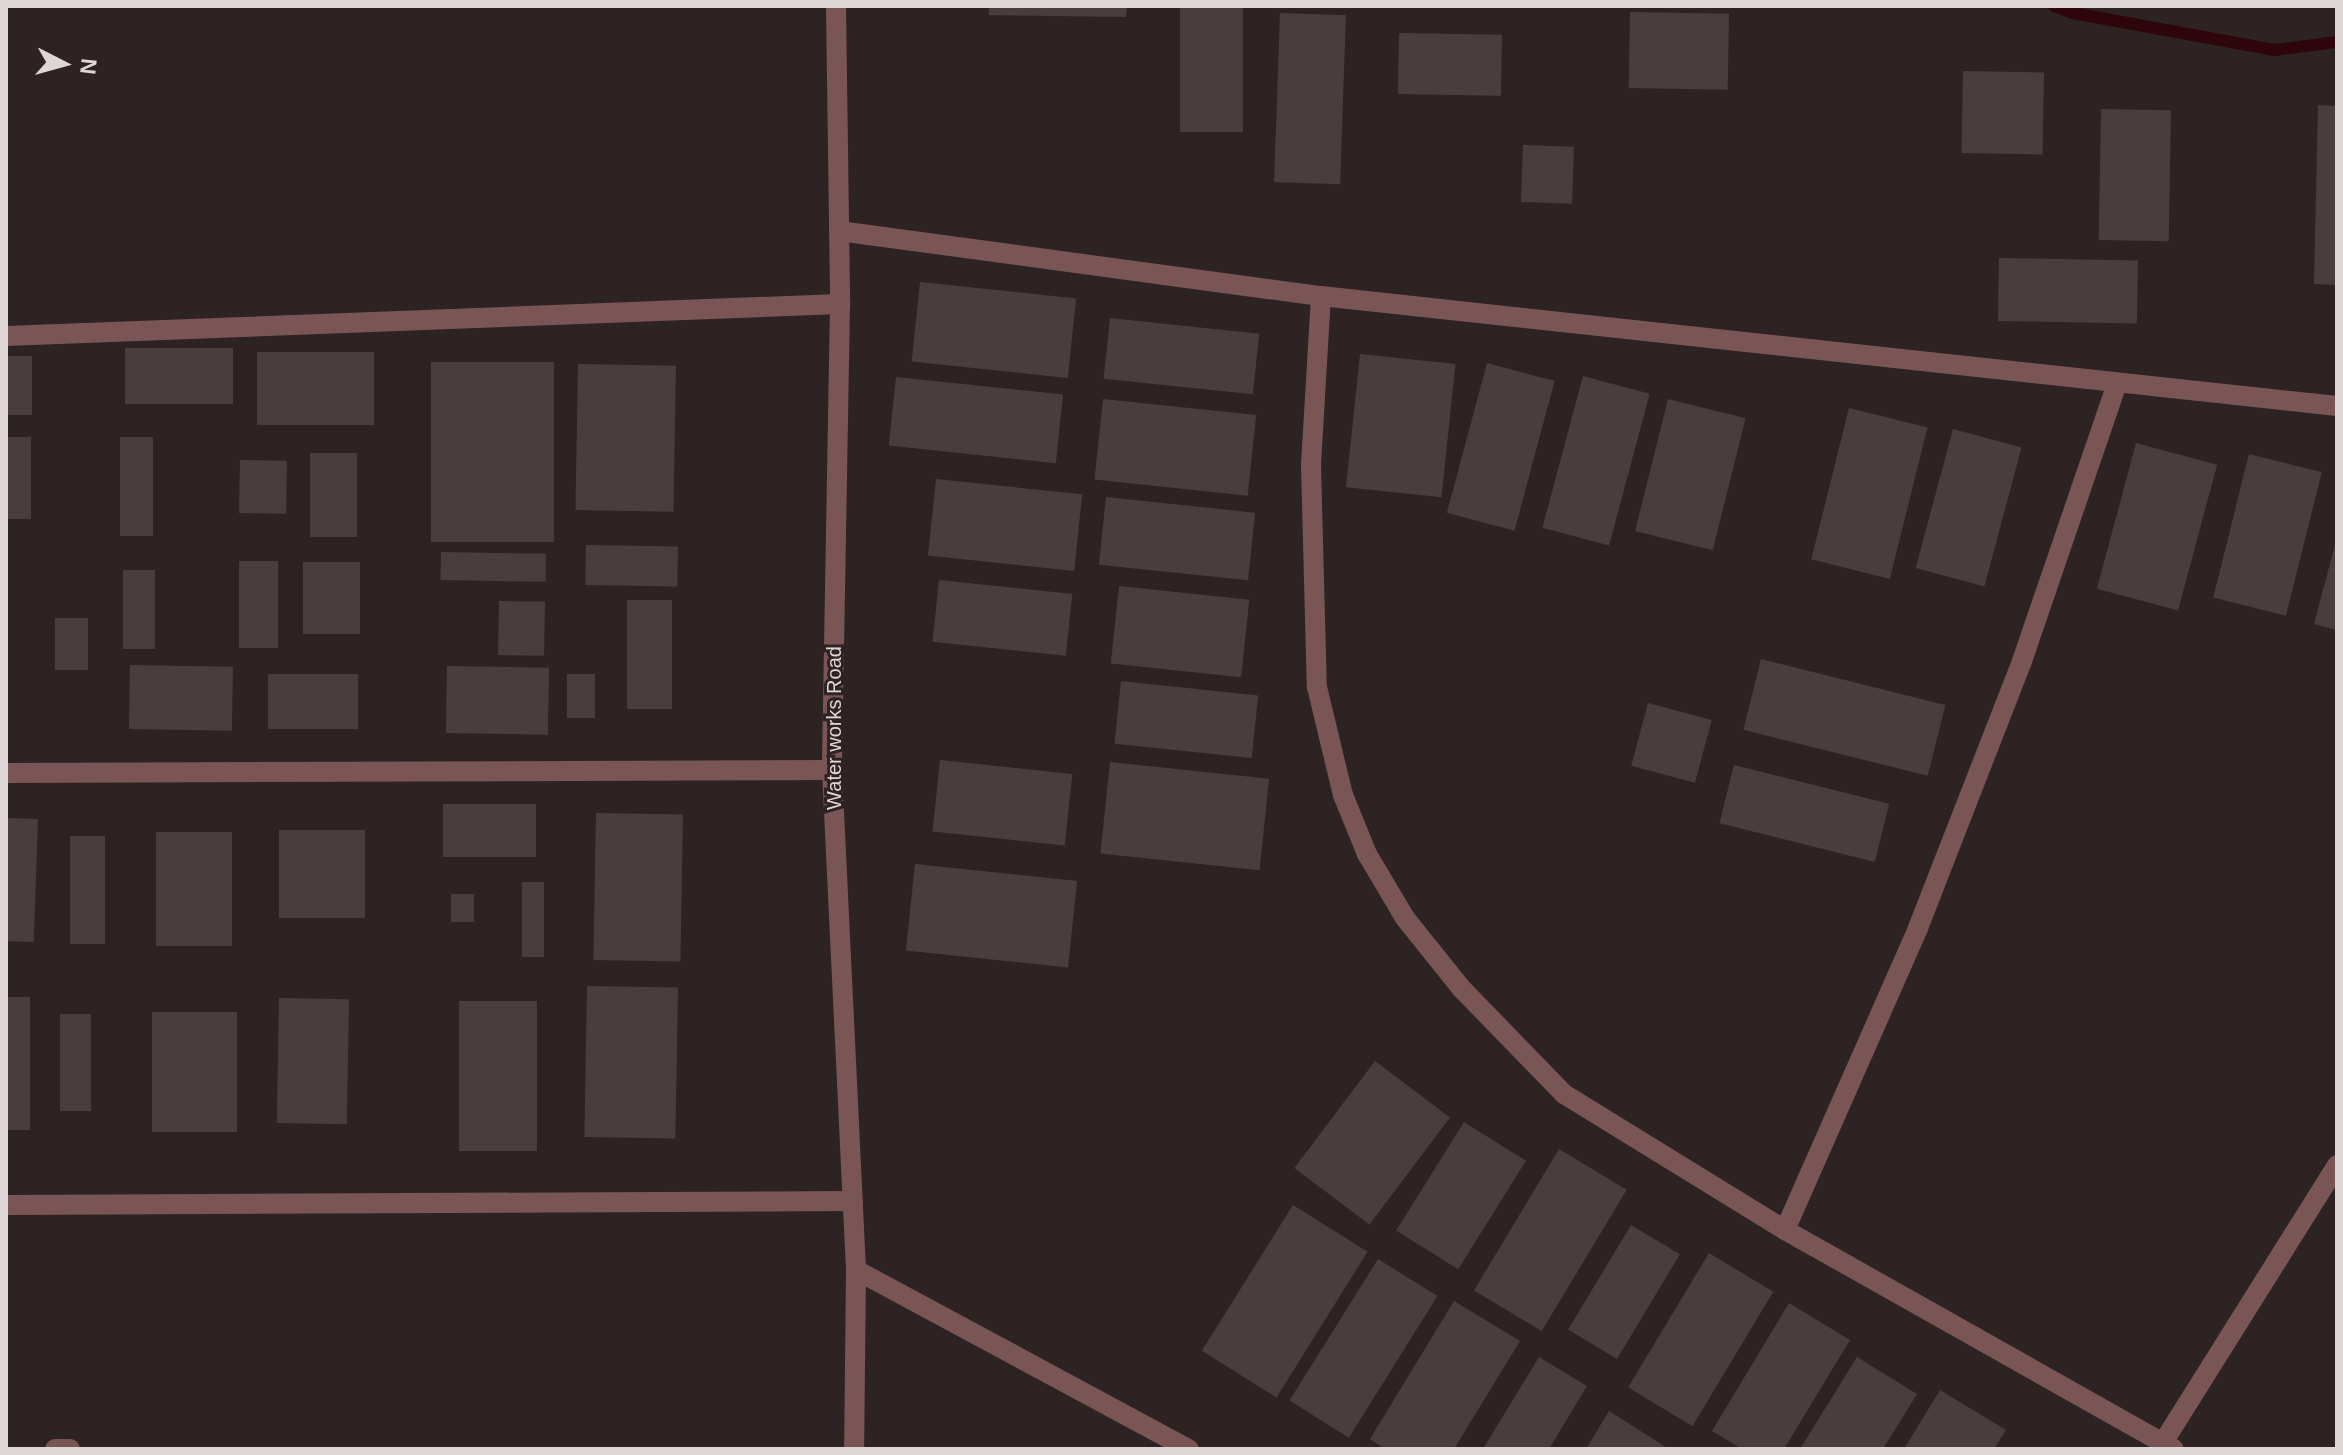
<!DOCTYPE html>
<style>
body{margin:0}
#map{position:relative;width:2343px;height:1455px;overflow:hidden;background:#2e2323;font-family:Arial,sans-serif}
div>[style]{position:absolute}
.stream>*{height:12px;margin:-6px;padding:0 6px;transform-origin:6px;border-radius:6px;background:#2e050b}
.building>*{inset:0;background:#4a3d3e;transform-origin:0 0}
.minor>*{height:20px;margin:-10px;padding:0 10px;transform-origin:10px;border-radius:10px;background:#7a5556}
span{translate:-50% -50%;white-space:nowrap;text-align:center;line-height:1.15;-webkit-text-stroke:6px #2e2323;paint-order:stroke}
.street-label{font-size:20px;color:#dfd6d7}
.frame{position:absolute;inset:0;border:8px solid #dfd6d7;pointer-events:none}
.north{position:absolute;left:24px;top:24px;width:80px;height:80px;-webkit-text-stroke:6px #2e2323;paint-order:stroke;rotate:96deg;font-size:22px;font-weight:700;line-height:32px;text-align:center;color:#dfd6d7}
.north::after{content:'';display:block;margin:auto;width:28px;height:36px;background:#dfd6d7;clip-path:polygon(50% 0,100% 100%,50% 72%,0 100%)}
</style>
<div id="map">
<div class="stream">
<i style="left:2054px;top:6px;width:20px;rotate:20deg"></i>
<i style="left:2073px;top:13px;width:205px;rotate:10.4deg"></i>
<i style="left:2275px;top:50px;width:63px;rotate:-7.4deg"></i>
</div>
<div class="building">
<i style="clip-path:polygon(989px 6px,1127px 6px,1126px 17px,989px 15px)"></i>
<i style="left:1180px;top:6px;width:63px;height:126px"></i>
<i style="left:1630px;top:12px;width:99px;height:76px;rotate:1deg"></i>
<i style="left:1280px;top:13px;width:66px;height:169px;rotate:2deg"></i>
<i style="left:1399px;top:33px;width:103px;height:61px;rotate:1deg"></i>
<i style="left:1963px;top:71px;width:81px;height:82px;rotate:1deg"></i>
<i style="clip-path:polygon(2318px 105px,2337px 106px,2337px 285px,2314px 284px)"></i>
<i style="left:2101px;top:109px;width:70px;height:131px;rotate:1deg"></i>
<i style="left:1523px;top:145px;width:51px;height:57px;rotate:2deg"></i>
<i style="left:1999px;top:258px;width:139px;height:63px;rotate:1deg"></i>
<i style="left:920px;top:282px;width:157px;height:80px;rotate:6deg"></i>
<i style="left:1110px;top:318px;width:150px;height:61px;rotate:6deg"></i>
<i style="left:125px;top:348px;width:108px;height:56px"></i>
<i style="left:257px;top:352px;width:117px;height:73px"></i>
<i style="left:1360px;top:354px;width:96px;height:134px;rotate:6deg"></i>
<i style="left:6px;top:356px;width:26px;height:59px"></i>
<i style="left:431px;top:362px;width:123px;height:180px"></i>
<i style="left:1487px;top:363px;width:70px;height:155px;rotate:15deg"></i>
<i style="left:578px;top:364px;width:98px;height:146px;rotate:1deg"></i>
<i style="left:1583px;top:376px;width:69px;height:157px;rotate:15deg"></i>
<i style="left:896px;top:377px;width:168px;height:69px;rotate:6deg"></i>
<i style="left:1103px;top:399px;width:154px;height:81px;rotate:6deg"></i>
<i style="left:1668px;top:399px;width:80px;height:136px;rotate:14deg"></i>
<i style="left:1849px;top:408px;width:81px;height:156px;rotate:14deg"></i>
<i style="left:1953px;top:429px;width:71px;height:144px;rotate:15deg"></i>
<i style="left:6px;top:437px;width:25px;height:82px"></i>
<i style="left:120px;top:437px;width:33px;height:99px"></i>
<i style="left:2136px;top:443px;width:84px;height:151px;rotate:15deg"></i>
<i style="left:310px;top:453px;width:47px;height:84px"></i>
<i style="left:2249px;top:454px;width:75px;height:148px;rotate:14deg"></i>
<i style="left:240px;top:460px;width:47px;height:53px;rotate:1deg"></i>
<i style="left:936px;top:479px;width:147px;height:77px;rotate:6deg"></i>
<i style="left:1106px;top:497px;width:150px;height:68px;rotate:6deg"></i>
<i style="clip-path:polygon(2337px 537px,2337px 630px,2314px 624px)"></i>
<i style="left:586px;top:545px;width:92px;height:40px;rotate:1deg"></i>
<i style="left:441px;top:552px;width:105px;height:28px;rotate:1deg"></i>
<i style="left:239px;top:561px;width:39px;height:87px"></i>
<i style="left:303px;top:562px;width:57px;height:72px"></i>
<i style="left:123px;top:570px;width:32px;height:79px"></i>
<i style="left:939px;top:580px;width:134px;height:62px;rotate:6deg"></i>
<i style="left:1119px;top:586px;width:131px;height:78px;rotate:6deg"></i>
<i style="left:627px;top:600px;width:45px;height:109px"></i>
<i style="left:499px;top:601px;width:46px;height:54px;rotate:1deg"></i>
<i style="left:55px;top:618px;width:33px;height:52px"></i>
<i style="left:1761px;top:659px;width:190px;height:73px;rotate:14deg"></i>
<i style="left:130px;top:665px;width:103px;height:64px;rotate:1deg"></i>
<i style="left:447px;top:666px;width:102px;height:67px;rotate:1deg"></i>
<i style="left:268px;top:674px;width:90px;height:55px"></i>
<i style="left:567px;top:674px;width:28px;height:44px"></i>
<i style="left:1121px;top:681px;width:138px;height:63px;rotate:6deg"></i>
<i style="left:1648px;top:703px;width:66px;height:65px;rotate:15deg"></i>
<i style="left:940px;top:760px;width:133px;height:72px;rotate:6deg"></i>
<i style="left:1110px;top:762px;width:160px;height:92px;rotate:6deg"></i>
<i style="left:1734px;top:765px;width:160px;height:60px;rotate:14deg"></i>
<i style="left:443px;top:804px;width:93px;height:53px"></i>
<i style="left:596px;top:813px;width:87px;height:147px;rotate:1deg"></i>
<i style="left:6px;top:818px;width:32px;height:123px;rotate:2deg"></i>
<i style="left:279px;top:830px;width:86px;height:88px"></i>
<i style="left:156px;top:832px;width:76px;height:114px"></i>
<i style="left:70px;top:836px;width:35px;height:108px"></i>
<i style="left:915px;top:864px;width:163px;height:87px;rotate:6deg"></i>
<i style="left:522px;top:882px;width:22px;height:75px"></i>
<i style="left:451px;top:894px;width:23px;height:28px"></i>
<i style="left:587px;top:986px;width:91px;height:151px;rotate:1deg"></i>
<i style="left:6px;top:997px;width:24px;height:133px"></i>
<i style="left:279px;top:998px;width:70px;height:125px;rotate:1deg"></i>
<i style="left:459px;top:1001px;width:78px;height:150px"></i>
<i style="left:152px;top:1012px;width:85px;height:120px"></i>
<i style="left:60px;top:1014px;width:31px;height:97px"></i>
<i style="left:1375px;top:1061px;width:94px;height:134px;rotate:37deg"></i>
<i style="left:1464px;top:1122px;width:73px;height:128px;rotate:32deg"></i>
<i style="left:1559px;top:1149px;width:79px;height:165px;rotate:31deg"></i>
<i style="left:1293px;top:1205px;width:88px;height:172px;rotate:32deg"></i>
<i style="left:1631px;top:1225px;width:57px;height:122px;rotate:31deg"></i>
<i style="left:1709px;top:1253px;width:75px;height:157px;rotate:31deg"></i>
<i style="left:1378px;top:1259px;width:70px;height:167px;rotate:32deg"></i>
<i style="clip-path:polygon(1454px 1301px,1520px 1341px,1454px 1449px,1385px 1449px,1370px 1439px)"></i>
<i style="clip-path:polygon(1789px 1303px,1850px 1340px,1784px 1449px,1742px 1449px,1712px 1431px)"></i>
<i style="clip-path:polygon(1539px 1357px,1587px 1386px,1549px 1449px,1483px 1449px)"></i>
<i style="clip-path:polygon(1857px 1357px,1917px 1394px,1883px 1449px,1800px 1449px)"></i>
<i style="clip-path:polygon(1940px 1390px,2006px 1430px,1994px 1449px,1904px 1449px)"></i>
<i style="clip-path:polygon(1609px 1411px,1669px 1449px,1586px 1449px)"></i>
</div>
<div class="minor">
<i style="left:836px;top:6px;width:298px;rotate:89.2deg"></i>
<i style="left:840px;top:304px;width:466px;rotate:91deg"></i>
<i style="left:832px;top:770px;width:501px;rotate:87.25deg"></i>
<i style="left:856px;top:1270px;width:179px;rotate:90.6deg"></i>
<i style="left:839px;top:231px;width:486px;rotate:7.7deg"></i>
<i style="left:1321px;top:296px;width:1022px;rotate:6.18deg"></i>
<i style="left:1321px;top:296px;width:169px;rotate:93.4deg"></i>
<i style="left:1311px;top:465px;width:222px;rotate:88.5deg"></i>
<i style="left:1317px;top:687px;width:111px;rotate:76.5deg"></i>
<i style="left:1343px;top:795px;width:64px;rotate:67.9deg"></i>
<i style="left:1367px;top:854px;width:74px;rotate:59.3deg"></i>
<i style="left:1405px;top:918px;width:90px;rotate:51.3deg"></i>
<i style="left:1461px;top:988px;width:148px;rotate:45.8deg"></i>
<i style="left:1564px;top:1094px;width:259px;rotate:31.6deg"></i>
<i style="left:1785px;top:1230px;width:446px;rotate:29.4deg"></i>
<i style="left:6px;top:336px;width:835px;rotate:-2.2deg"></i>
<i style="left:6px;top:773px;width:826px;rotate:-0.21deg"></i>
<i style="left:6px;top:1205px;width:847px;rotate:-0.27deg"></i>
<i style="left:1785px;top:1230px;width:330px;rotate:-66.2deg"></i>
<i style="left:1918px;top:928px;width:287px;rotate:-68.7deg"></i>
<i style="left:2022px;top:661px;width:293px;rotate:-71.1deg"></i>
<i style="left:856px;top:1270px;width:378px;rotate:28.3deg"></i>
<i style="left:55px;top:1449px;width:15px"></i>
<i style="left:2159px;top:1449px;width:335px;rotate:-57.9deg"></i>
</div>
<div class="street-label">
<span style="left:834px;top:728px;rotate:-90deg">Water works Road</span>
</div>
<div class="frame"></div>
<div class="north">N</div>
</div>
